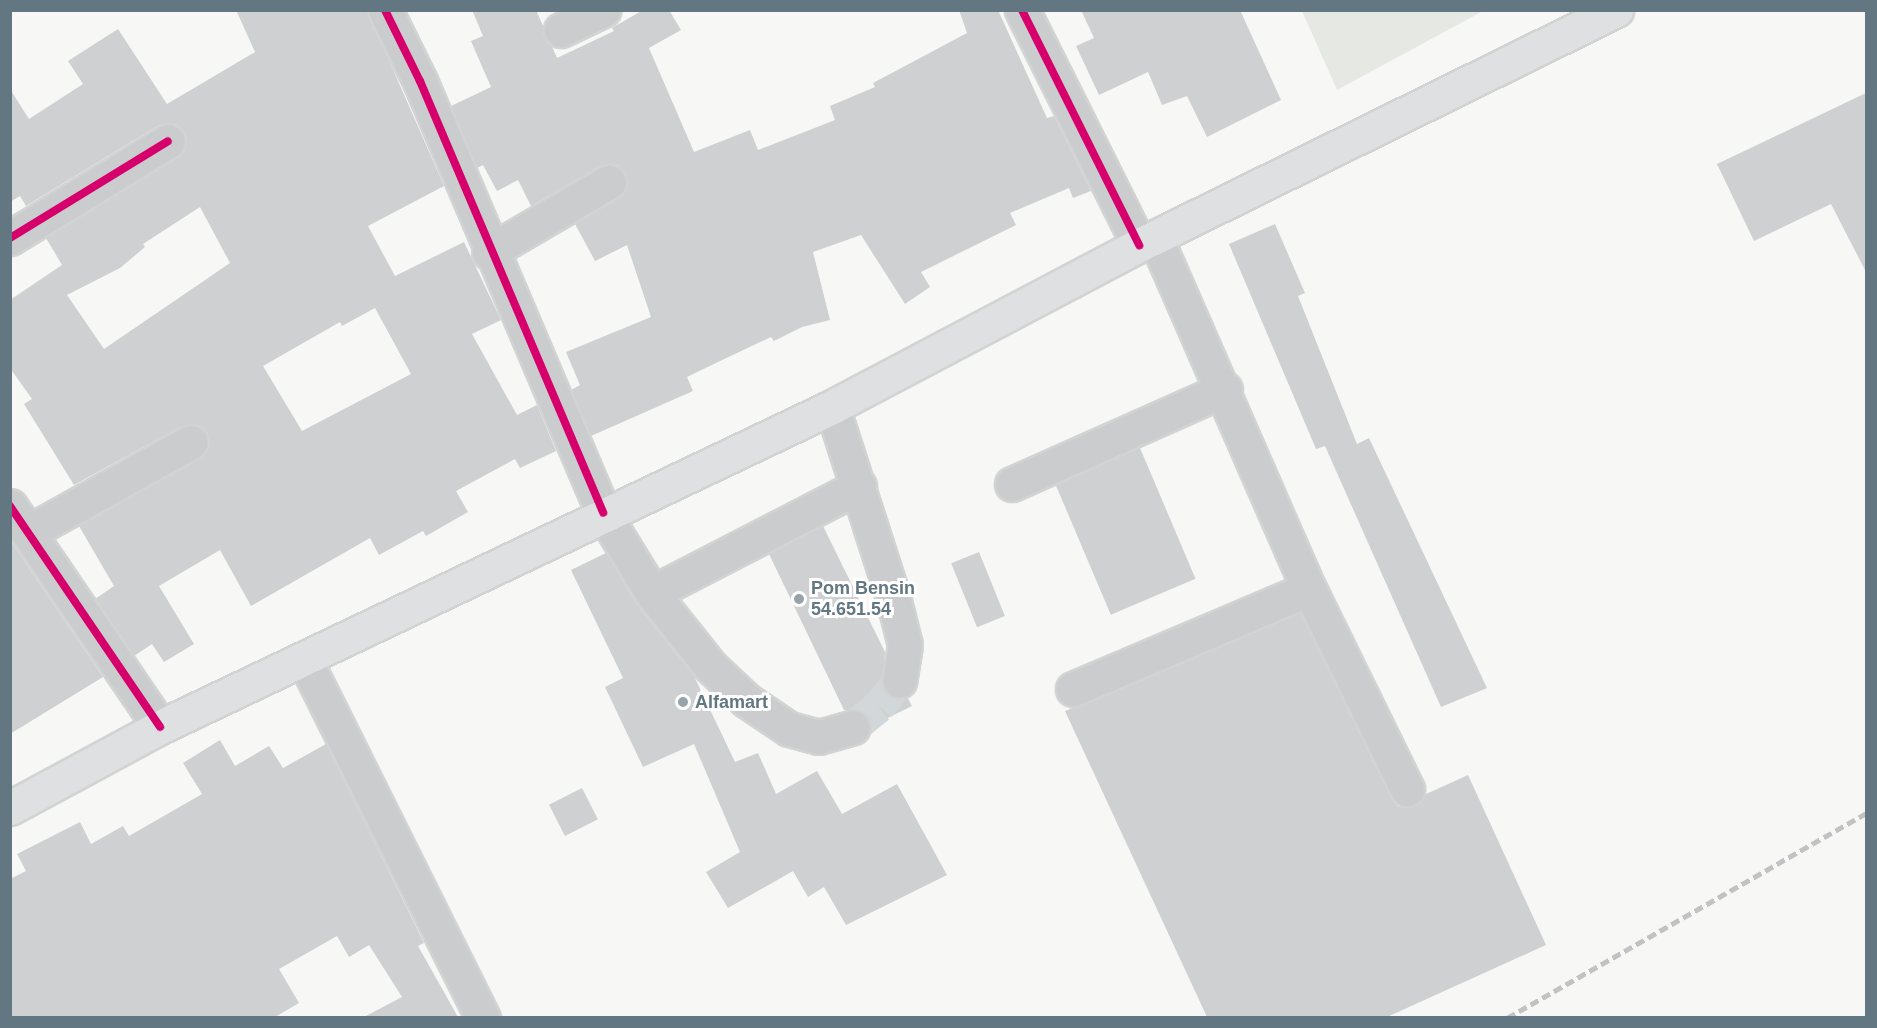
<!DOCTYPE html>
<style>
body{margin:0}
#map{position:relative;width:1877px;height:1028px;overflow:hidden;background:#f7f7f6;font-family:Helvetica,sans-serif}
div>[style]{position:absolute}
.green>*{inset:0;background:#e6e9e3}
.building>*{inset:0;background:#ced0d1;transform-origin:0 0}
.minor-tunnel>*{height:33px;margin-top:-16.5px;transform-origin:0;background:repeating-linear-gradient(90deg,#d2d7d9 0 33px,transparent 0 49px)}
.roads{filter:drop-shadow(2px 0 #d2d3d3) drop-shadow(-2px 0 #d2d3d3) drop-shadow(0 2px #d2d3d3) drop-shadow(0 -2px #d2d3d3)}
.minor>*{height:33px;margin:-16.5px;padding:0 16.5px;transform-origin:16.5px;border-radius:16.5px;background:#cbcccd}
.highway>*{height:33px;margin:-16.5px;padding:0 16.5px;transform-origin:16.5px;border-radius:16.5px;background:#dfe0e1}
.rail>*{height:4.5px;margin-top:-2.25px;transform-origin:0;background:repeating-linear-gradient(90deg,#c1c2c3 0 9px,transparent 0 13.5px)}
.cycleway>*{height:8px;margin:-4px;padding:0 4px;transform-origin:4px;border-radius:4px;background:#d6006c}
.dots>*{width:16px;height:16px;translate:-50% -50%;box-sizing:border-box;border:3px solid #fff;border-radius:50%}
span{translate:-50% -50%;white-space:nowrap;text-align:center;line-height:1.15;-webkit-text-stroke:6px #fff;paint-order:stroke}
.poi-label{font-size:18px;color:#627781;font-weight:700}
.left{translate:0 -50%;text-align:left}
.frame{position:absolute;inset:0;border:12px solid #627781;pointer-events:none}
</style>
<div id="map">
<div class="green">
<i style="clip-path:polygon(1302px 11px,1483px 11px,1337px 90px)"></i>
</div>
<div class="building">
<i style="clip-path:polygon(evenodd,236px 10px,367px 10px,444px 186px,368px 226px,395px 276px,464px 242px,501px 320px,472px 334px,517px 415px,537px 405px,556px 451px,520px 468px,515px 459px,456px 491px,468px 512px,426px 536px,423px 531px,379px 555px,370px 538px,251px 606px,220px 550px,159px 586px,194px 644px,164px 662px,152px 644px,134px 656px,95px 599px,114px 586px,79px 526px,200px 458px,207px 451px,208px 433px,200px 426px,182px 426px,74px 485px,24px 404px,32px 399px,10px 368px,10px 300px,62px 265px,46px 238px,178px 157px,187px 140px,176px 124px,159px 125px,26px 206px,20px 196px,10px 202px,10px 89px,29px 119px,83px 84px,68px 61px,118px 29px,167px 104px,255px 52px,236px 10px,200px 207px,230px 263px,104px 349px,67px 295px,120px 268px,145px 247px,143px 244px,200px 207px,236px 10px,375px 308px,411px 374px,302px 431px,263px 366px,340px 322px,342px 326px,375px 308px)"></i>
<i style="clip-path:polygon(472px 10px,536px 10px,557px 58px,614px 31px,612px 28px,643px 10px,669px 10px,681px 30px,649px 48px,694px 152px,750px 130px,758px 150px,835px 120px,830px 106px,875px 87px,873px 83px,967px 33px,959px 10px,998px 10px,1047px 118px,1054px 116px,1091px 191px,1073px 198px,1069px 188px,1010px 213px,1016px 225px,921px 272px,930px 287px,905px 304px,861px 235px,813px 252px,830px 320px,802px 327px,774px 341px,771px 337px,718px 362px,687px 377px,693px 391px,591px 436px,571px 390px,580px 385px,566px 352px,651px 317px,627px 245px,595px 261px,575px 224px,619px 198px,628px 183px,625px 173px,618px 165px,600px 166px,531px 206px,518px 180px,497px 191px,483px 165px,477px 168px,451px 106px,491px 87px,471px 41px,483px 36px)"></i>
<i style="clip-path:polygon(1081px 10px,1240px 10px,1281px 100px,1207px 137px,1187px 96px,1162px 105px,1148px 72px,1099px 95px,1076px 46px,1094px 38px)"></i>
<i style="clip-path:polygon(1866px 93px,1866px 272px,1831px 204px,1754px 241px,1717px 164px)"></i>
<i style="clip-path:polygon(1275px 224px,1305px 293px,1298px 296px,1357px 444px,1369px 438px,1487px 688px,1441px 707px,1325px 446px,1316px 449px,1229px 244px)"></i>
<i style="left:1140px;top:448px;width:142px;height:92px;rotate:67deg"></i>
<i style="clip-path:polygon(823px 526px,885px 652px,882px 688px,895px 699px,907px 697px,912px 706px,871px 726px,865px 713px,844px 710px,769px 554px)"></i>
<i style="clip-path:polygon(10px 540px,103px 677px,10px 734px)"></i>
<i style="left:979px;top:552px;width:69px;height:30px;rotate:68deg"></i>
<i style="clip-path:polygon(606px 553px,637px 605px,694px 676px,735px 762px,758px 753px,776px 794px,817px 771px,842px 814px,897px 784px,947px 875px,846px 925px,824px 887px,808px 897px,793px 871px,728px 908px,706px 872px,740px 852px,694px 744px,643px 767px,605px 687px,623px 678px,571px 570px)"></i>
<i style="clip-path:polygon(1300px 613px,1398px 807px,1415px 806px,1424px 795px,1468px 775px,1546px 945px,1387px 1017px,1207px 1017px,1065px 711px)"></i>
<i style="clip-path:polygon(220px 740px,235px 766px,269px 746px,283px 768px,326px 744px,424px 943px,418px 946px,458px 1017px,364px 1017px,402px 997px,369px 945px,349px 957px,337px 936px,279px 969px,299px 1003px,275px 1017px,10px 1017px,10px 879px,26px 871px,17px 854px,80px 822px,91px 844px,123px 826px,129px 836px,202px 794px,183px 763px)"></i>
<i style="left:582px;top:788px;width:35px;height:37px;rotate:63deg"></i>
</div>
<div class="minor-tunnel">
<i style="left:853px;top:727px;width:33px;rotate:-39deg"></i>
<i style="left:879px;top:706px;width:32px;rotate:-51deg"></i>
</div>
<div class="roads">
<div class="minor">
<i style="left:385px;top:10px;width:79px;rotate:63.8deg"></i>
<i style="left:420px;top:81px;width:469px;rotate:67deg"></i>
<i style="left:603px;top:513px;width:94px;rotate:58.5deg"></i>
<i style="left:652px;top:593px;width:93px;rotate:51.5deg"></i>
<i style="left:710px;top:666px;width:50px;rotate:43.4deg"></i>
<i style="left:746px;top:700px;width:52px;rotate:34deg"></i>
<i style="left:789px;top:729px;width:31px;rotate:15deg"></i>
<i style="left:819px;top:737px;width:35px;rotate:-16deg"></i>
<i style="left:1022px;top:10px;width:263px;rotate:63.5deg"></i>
<i style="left:561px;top:30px;width:47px;rotate:-25.5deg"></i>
<i style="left:1155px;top:237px;width:384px;rotate:66.4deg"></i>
<i style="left:1309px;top:589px;width:223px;rotate:63.9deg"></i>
<i style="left:10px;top:238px;width:185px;rotate:-31.5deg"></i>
<i style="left:489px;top:252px;width:139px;rotate:-30.3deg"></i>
<i style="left:832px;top:407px;width:200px;rotate:72.2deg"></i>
<i style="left:893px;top:597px;width:49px;rotate:76deg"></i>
<i style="left:905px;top:645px;width:36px;rotate:99deg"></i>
<i style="left:1012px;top:484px;width:233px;rotate:-24deg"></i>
<i style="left:10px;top:506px;width:267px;rotate:55.8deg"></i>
<i style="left:29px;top:532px;width:185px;rotate:-29.1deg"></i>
<i style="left:652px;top:593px;width:233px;rotate:-27.3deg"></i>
<i style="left:305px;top:661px;width:399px;rotate:63.5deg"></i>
<i style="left:1073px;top:689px;width:256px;rotate:-23deg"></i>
</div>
<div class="highway">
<i style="left:10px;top:808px;width:170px;rotate:-28.4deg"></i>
<i style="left:160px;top:727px;width:744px;rotate:-25.46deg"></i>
<i style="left:832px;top:407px;width:347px;rotate:-27.8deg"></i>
<i style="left:1139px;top:245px;width:532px;rotate:-26.23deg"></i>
</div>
</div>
<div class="rail">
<i style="left:1507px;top:1018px;width:413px;rotate:-29.7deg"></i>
</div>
<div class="cycleway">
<i style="left:385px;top:10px;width:79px;rotate:63.8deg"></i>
<i style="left:420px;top:81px;width:469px;rotate:67deg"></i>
<i style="left:1022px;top:10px;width:263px;rotate:63.5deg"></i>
<i style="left:10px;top:238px;width:185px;rotate:-31.5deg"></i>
<i style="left:10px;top:506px;width:267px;rotate:55.8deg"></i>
</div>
<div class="dots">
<i style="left:799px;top:599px;background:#96a4aa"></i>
<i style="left:683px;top:702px;background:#96a4aa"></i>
</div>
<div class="poi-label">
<span class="left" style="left:811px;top:599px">Pom Bensin<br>54.651.54</span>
<span class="left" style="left:695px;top:702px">Alfamart</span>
</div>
<div class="frame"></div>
</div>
